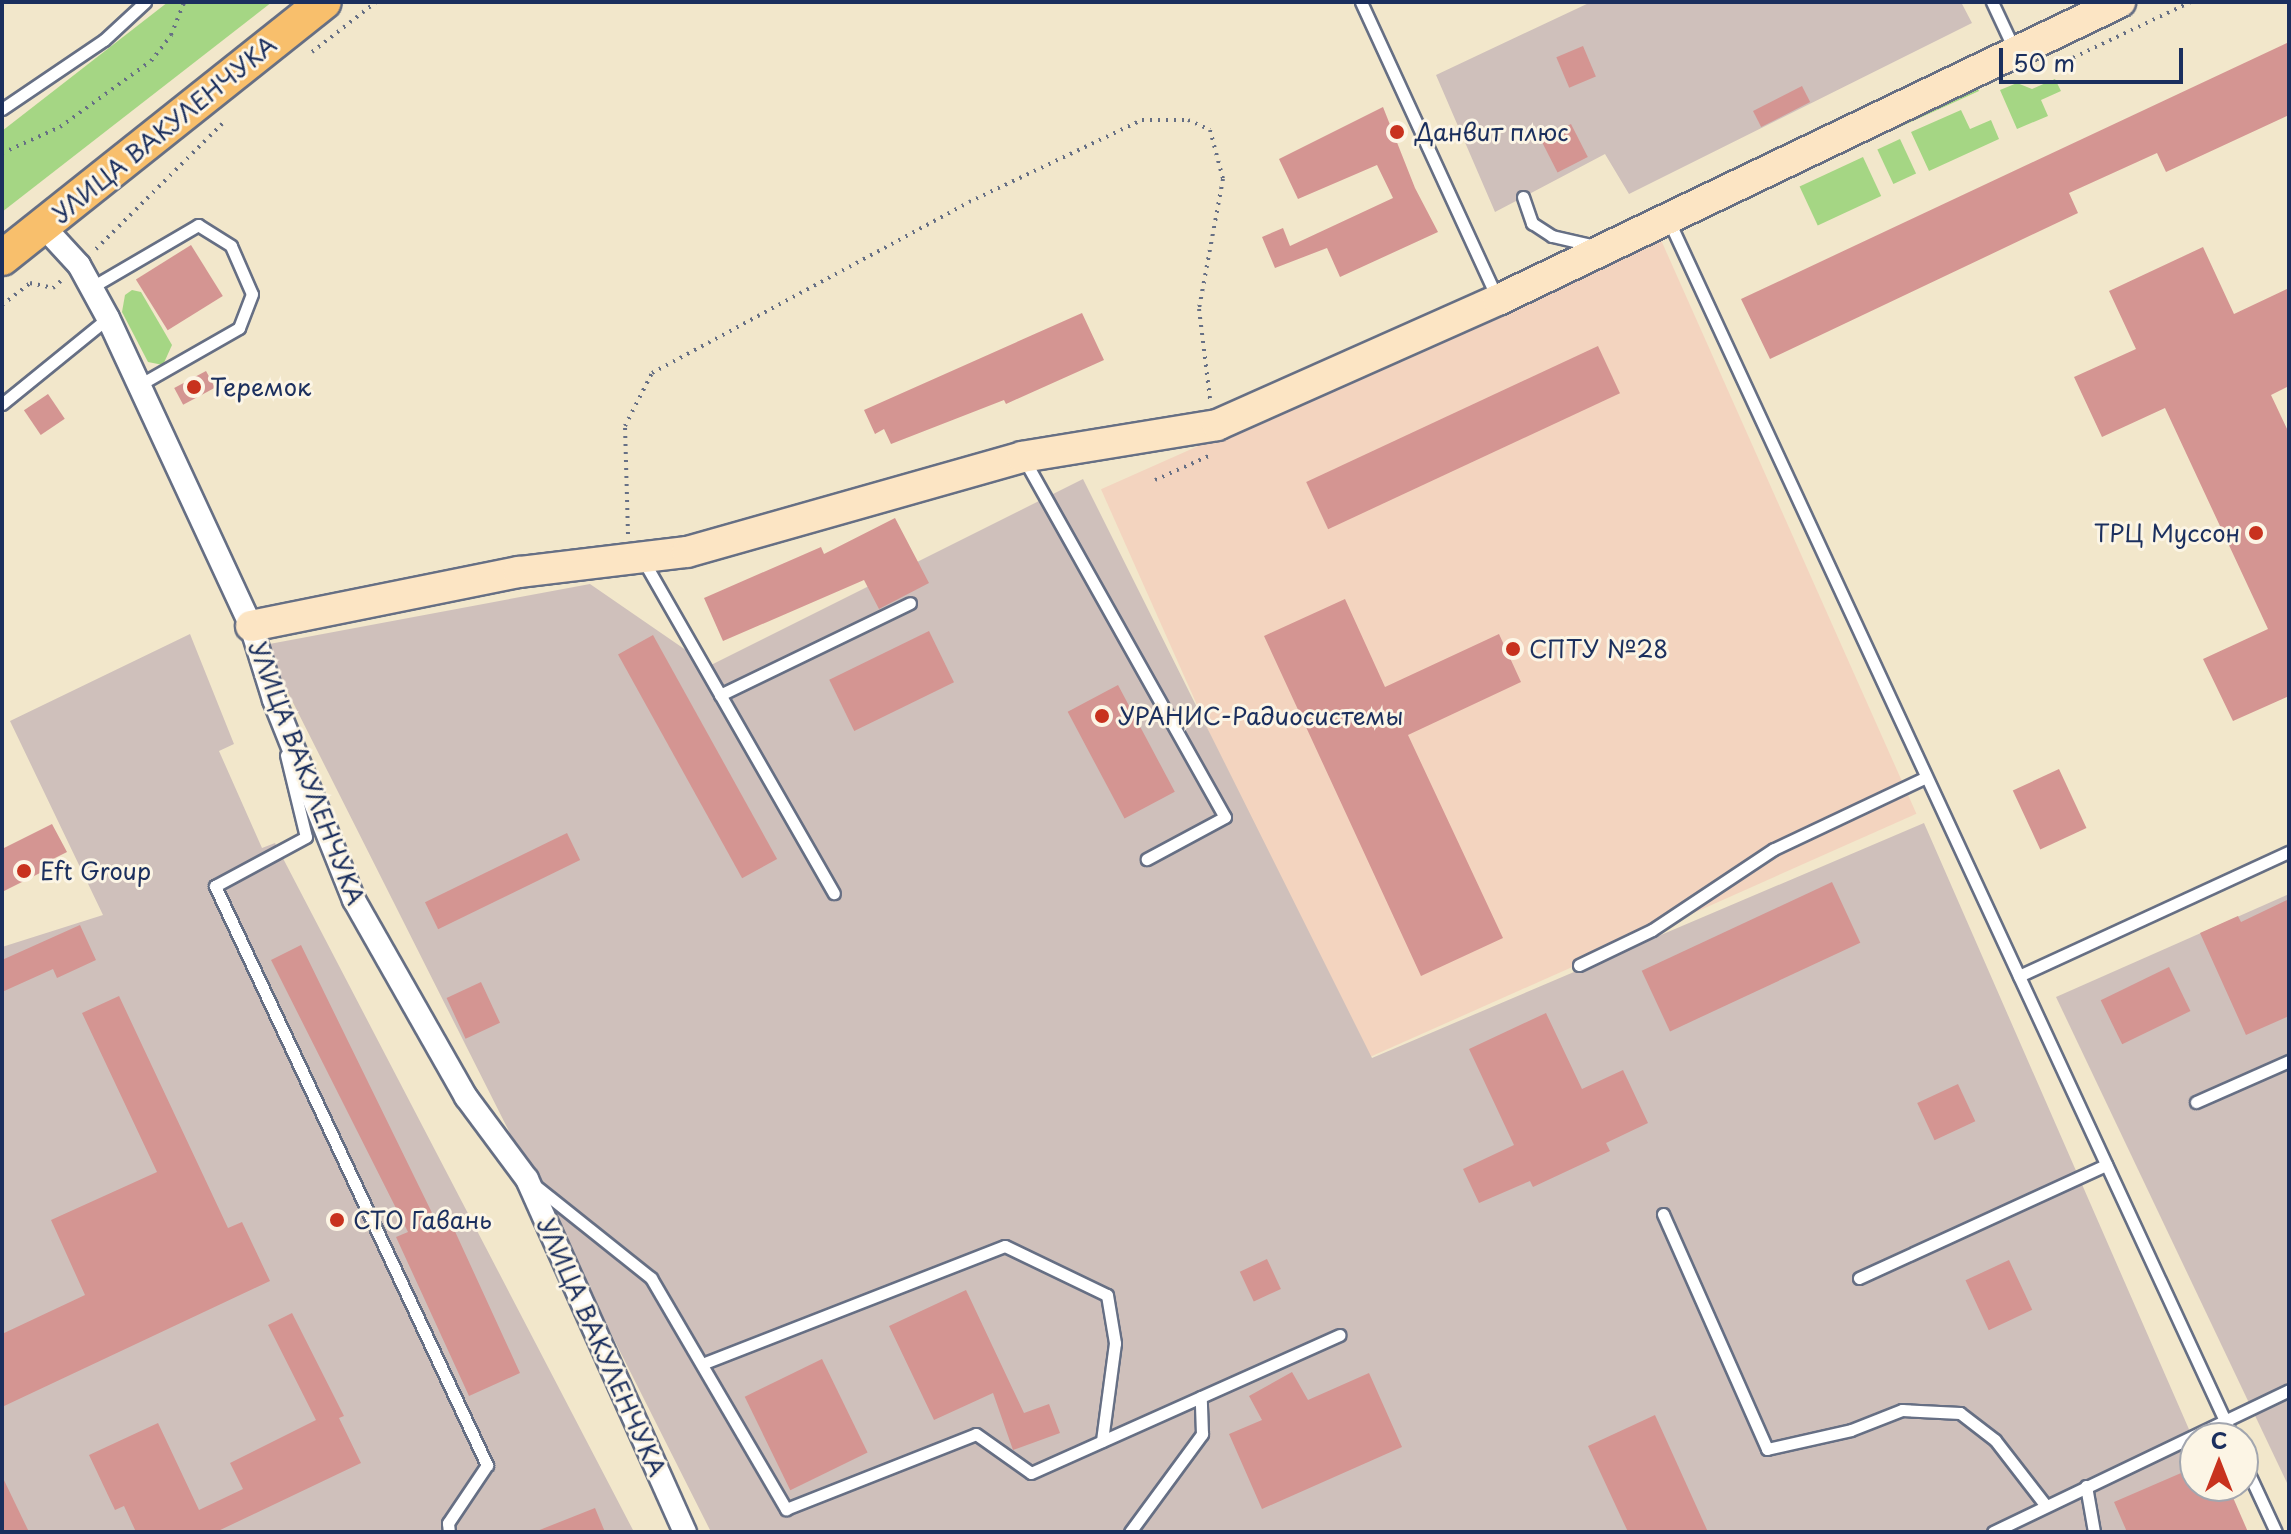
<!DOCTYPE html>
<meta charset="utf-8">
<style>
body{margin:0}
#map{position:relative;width:2291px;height:1534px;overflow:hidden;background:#f2e7cb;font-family:"Playpen Sans",sans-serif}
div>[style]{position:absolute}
.built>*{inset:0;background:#f3d4bf;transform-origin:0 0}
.industrial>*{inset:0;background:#cfc0bb}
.green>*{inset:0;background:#a5d684;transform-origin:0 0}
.building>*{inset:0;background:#d49592;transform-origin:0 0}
.path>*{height:4px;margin-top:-2px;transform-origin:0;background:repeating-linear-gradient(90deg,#666f84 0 2px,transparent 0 8px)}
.roads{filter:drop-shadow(2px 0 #666f84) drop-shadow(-2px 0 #666f84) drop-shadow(0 2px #666f84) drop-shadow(0 -2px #666f84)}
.lane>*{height:11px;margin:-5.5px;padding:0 5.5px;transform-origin:5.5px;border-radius:5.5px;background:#fff}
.street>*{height:22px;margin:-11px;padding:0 11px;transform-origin:11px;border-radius:11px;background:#fff}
.secondary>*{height:30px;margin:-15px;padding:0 15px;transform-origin:15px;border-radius:15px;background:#fce5c4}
.primary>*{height:34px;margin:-17px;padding:0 17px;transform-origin:17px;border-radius:17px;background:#f8bf6c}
.dots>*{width:22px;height:22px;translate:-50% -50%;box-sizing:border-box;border:4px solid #fcf5e5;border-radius:50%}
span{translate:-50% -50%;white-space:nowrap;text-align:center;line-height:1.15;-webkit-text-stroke:6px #fcf5e5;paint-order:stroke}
.street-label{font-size:24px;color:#1b2f5e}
.poi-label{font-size:24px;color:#1b2f5e}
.left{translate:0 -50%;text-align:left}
.right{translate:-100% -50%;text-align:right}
.frame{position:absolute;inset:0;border:4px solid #1b2f5e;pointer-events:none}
.north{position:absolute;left:2179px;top:1422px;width:80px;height:80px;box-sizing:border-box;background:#fcf5e5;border:2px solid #a2a6af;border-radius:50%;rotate:0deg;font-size:22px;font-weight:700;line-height:32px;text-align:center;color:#1b2f5e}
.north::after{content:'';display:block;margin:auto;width:28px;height:36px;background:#c8321e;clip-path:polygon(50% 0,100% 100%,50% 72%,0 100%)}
.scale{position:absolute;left:1999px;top:48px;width:184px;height:36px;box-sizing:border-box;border:4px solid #1b2f5e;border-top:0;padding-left:10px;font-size:24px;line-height:28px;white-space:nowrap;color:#1b2f5e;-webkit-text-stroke:6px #fcf5e5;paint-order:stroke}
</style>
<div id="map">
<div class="built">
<i style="left:1661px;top:240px;width:628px;height:613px;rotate:66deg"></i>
</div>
<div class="industrial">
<i style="clip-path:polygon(1591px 2px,1961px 2px,1972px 23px,1629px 194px,1605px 154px,1495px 212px,1436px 75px)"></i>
<i style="clip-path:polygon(1083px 479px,1372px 1058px,1924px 823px,2195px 1443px,2195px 1486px,2234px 1532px,711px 1532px,264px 645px,590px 584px,709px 666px)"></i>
<i style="clip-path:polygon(190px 634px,234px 744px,219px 751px,262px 848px,275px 843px,634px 1532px,2px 1532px,2px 947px,103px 915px,10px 721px)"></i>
<i style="clip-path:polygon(2289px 894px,2289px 1487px,2056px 997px)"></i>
</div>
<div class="green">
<i style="clip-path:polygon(168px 2px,272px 2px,2px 212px,2px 131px)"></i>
<i style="clip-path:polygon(2055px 79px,2061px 91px,2041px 100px,2048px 116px,2017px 129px,2000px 90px,2017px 83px,2032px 89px)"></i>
<i style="clip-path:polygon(1976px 84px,1979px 91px,1733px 203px)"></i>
<i style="clip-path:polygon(1961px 110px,1970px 129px,1991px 120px,1999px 139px,1929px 171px,1911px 132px)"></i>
<i style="left:1900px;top:139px;width:38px;height:25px;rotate:65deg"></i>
<i style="left:1863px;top:157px;width:43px;height:70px;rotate:65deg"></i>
<i style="clip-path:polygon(132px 290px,141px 292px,172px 345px,163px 365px,148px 362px,122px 312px,125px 295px)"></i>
</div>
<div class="building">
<i style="clip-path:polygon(2289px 42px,2289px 115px,2166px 172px,2157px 153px,2069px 193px,2078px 213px,1770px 359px,1741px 299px)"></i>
<i style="left:1583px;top:46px;width:33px;height:29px;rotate:67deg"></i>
<i style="left:1802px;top:86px;width:18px;height:55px;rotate:63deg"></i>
<i style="clip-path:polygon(1383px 107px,1415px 188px,1438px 232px,1340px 277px,1327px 248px,1275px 268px,1262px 237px,1283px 228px,1290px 246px,1393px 198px,1377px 165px,1298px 199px,1279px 159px)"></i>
<i style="left:1571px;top:124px;width:37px;height:34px;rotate:63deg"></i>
<i style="left:191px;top:245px;width:60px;height:65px;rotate:58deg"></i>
<i style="clip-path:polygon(2203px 247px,2234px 314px,2289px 288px,2289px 386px,2271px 395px,2289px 433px,2289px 696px,2233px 721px,2203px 659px,2268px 629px,2165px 408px,2102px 437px,2074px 377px,2136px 349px,2109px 291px)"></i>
<i style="clip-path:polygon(1082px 313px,1104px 360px,1006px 404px,1004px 400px,891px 444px,884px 429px,875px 434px,864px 410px)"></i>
<i style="left:1598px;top:346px;width:52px;height:322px;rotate:65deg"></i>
<i style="left:206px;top:371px;width:19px;height:36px;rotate:62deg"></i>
<i style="left:48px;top:394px;width:30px;height:29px;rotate:56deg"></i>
<i style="clip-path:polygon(895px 518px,929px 583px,879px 609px,864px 580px,723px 641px,704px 598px,821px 547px,824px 554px)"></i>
<i style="clip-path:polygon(1345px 599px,1385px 687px,1499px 634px,1521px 682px,1408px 735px,1503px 938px,1421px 976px,1264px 636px)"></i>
<i style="left:929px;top:631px;width:57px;height:111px;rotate:64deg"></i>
<i style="left:653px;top:635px;width:256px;height:40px;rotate:61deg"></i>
<i style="left:1118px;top:685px;width:121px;height:57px;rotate:62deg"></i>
<i style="left:2059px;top:769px;width:65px;height:51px;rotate:65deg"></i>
<i style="clip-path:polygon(52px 824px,67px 852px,53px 859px,54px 866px,2px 892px,2px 849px)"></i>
<i style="left:567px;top:833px;width:30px;height:158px;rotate:64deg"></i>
<i style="left:1832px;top:882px;width:67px;height:210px;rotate:65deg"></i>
<i style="clip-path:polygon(2289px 899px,2289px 1016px,2246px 1035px,2200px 933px,2238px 916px,2241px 922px)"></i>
<i style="clip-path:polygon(80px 925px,96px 960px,57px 978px,53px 969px,2px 992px,2px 960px)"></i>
<i style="clip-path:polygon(301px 945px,435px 1219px,447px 1214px,520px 1373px,469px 1396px,396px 1237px,408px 1232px,271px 960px)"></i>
<i style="left:2169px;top:967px;width:49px;height:76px;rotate:64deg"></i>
<i style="left:481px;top:982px;width:45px;height:38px;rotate:65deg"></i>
<i style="clip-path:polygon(119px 996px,228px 1228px,242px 1222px,270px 1281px,2px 1407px,2px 1334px,85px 1295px,51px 1220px,157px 1172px,82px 1013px)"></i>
<i style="clip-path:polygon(1546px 1013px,1582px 1089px,1623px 1070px,1648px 1123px,1606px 1143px,1610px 1151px,1533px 1187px,1530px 1181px,1479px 1203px,1463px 1169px,1514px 1145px,1469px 1049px)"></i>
<i style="left:1958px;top:1084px;width:41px;height:45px;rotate:65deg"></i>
<i style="left:1267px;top:1259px;width:33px;height:30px;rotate:65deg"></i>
<i style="left:2009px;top:1260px;width:55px;height:48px;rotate:65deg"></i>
<i style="clip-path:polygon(966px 1290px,1024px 1413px,1049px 1404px,1060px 1433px,1013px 1450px,993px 1393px,934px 1420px,889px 1326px)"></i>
<i style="clip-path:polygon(292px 1313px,344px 1416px,339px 1418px,361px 1463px,216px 1532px,136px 1532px,124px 1506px,115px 1510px,89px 1455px,158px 1423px,199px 1510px,243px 1489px,230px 1463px,316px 1420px,268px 1325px)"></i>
<i style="left:822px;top:1359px;width:104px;height:86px;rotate:64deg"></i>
<i style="clip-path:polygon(1292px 1372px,1308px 1400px,1369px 1373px,1402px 1447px,1262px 1509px,1229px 1434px,1262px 1420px,1249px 1396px)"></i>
<i style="clip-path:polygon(1655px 1415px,1708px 1532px,1628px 1532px,1588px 1446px)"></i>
<i style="clip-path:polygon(2195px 1467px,2195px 1486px,2228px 1486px,2248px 1532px,2127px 1532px,2114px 1502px)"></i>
<i style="clip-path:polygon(2px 1476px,29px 1532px,2px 1532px)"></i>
<i style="clip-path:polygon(595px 1508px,605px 1532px,537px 1532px,537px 1531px)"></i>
</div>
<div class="path">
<i style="left:312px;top:52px;width:81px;rotate:-38deg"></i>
<i style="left:2066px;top:61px;width:138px;rotate:-25.3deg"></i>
<i style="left:2px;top:153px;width:64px;rotate:-24.1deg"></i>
<i style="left:60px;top:127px;width:112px;rotate:-36deg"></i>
<i style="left:151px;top:61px;width:33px;rotate:-52deg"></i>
<i style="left:171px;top:35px;width:35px;rotate:-68deg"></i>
<i style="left:96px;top:249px;width:183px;rotate:-44.8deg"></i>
<i style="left:2px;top:305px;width:36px;rotate:-38deg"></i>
<i style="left:30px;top:283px;width:24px;rotate:12deg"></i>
<i style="left:53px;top:288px;width:13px;rotate:-42deg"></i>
<i style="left:1155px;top:480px;width:61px;rotate:-24.1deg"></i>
<i style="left:628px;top:534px;width:108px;rotate:-91.6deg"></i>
<i style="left:625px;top:426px;width:59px;rotate:-63deg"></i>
<i style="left:652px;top:373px;width:360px;rotate:-28.3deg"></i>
<i style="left:969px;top:202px;width:191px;rotate:-25.4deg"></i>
<i style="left:1142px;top:120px;width:46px"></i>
<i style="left:1188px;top:120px;width:24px;rotate:24deg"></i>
<i style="left:1210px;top:130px;width:51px;rotate:75.1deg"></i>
<i style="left:1223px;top:179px;width:132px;rotate:100.5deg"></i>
<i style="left:1199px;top:309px;width:91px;rotate:83deg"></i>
</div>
<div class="roads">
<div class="lane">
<i style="left:1361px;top:2px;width:328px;rotate:65.3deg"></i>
<i style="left:1992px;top:2px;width:54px;rotate:64.9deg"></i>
<i style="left:2px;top:109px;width:123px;rotate:-34.1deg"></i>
<i style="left:104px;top:40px;width:56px;rotate:-42.8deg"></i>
<i style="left:1523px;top:197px;width:28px;rotate:71deg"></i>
<i style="left:1532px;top:223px;width:24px;rotate:33deg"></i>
<i style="left:1552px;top:236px;width:44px;rotate:13.1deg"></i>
<i style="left:1668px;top:219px;width:1344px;rotate:65.13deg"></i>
<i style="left:92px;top:287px;width:123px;rotate:-30.3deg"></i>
<i style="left:198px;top:225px;width:39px;rotate:32deg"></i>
<i style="left:231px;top:246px;width:52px;rotate:66.4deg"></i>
<i style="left:252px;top:294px;width:36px;rotate:111deg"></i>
<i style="left:239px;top:328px;width:115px;rotate:150.3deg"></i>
<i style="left:2px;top:404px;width:136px;rotate:-39.1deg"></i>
<i style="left:1025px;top:461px;width:408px;rotate:60.7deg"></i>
<i style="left:1225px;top:817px;width:89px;rotate:151.7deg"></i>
<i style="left:643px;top:560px;width:384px;rotate:60.2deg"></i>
<i style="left:720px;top:695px;width:211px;rotate:-25.8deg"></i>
<i style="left:286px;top:755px;width:84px;rotate:76.3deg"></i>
<i style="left:306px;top:837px;width:103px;rotate:151.7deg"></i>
<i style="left:215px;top:886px;width:640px;rotate:64.84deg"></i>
<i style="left:487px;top:1465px;width:70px;rotate:123.9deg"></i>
<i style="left:448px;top:1523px;width:9px;rotate:84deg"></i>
<i style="left:1579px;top:965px;width:81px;rotate:-25.6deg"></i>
<i style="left:1652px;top:930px;width:146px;rotate:-33.6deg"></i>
<i style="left:1774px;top:849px;width:168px;rotate:-25.3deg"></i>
<i style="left:2019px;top:976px;width:297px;rotate:-24.7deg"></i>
<i style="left:2196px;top:1102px;width:102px;rotate:-23.8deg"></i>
<i style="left:537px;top:1187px;width:146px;rotate:38.6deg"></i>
<i style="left:651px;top:1278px;width:268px;rotate:59.7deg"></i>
<i style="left:786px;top:1509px;width:204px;rotate:-21.5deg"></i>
<i style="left:976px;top:1434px;width:67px;rotate:35.3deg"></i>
<i style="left:1031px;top:1473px;width:338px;rotate:-24.1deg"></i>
<i style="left:1663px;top:1214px;width:257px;rotate:66.1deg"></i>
<i style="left:1767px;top:1449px;width:86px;rotate:-12.7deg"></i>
<i style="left:1851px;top:1430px;width:55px;rotate:-21.4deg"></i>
<i style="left:1902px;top:1410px;width:58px;rotate:3deg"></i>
<i style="left:1960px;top:1413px;width:44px;rotate:37.6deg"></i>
<i style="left:1995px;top:1440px;width:83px;rotate:52.3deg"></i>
<i style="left:1859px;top:1278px;width:272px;rotate:-24.6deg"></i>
<i style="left:702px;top:1364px;width:325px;rotate:-21.3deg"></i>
<i style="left:1005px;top:1246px;width:113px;rotate:25.7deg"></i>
<i style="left:1107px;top:1295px;width:49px;rotate:80.5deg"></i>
<i style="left:1115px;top:1343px;width:99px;rotate:97.6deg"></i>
<i style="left:2243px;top:1461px;width:78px;rotate:65.1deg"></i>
<i style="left:2086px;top:1486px;width:47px;rotate:80.1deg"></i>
<i style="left:1130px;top:1532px;width:122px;rotate:-53.7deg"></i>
<i style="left:1202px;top:1434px;width:37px;rotate:-92deg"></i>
<i style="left:1993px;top:1532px;width:328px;rotate:-25.6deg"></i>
</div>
<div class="street">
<i style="left:43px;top:226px;width:53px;rotate:47.3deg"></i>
<i style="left:79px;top:265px;width:60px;rotate:61.3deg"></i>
<i style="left:108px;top:318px;width:340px;rotate:65.1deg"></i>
<i style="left:251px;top:626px;width:77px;rotate:72.7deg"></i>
<i style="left:274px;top:700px;width:215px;rotate:68.2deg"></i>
<i style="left:354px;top:900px;width:227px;rotate:60.4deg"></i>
<i style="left:466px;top:1097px;width:102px;rotate:53.4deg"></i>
<i style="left:527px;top:1179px;width:387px;rotate:65.9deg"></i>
</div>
<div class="secondary">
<i style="left:251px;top:626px;width:273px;rotate:-11.4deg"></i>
<i style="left:519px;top:572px;width:169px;rotate:-6.8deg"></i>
<i style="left:687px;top:552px;width:348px;rotate:-15.8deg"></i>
<i style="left:1022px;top:457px;width:198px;rotate:-9.3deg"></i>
<i style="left:1217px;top:425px;width:308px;rotate:-24deg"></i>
<i style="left:1498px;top:300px;width:690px;rotate:-25.6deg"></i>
</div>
<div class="primary">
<i style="left:2px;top:258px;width:411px;rotate:-38.5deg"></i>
</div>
</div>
<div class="dots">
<i style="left:1397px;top:132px;background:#c8321e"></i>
<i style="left:194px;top:387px;background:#c8321e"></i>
<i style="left:2256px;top:533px;background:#c8321e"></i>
<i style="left:1513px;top:649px;background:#c8321e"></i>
<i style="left:1102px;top:716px;background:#c8321e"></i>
<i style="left:24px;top:871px;background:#c8321e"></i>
<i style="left:337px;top:1220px;background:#c8321e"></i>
</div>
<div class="street-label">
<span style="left:164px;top:129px;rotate:-39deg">УЛИЦА ВАКУЛЕНЧУКА</span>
<span style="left:307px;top:773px;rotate:69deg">УЛИЦА ВАКУЛЕНЧУКА</span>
<span style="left:602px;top:1347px;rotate:66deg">УЛИЦА ВАКУЛЕНЧУКА</span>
</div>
<div class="poi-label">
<span class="left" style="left:1415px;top:132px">Данвит плюс</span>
<span class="left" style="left:210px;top:387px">Теремок</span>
<span class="right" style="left:2240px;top:533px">ТРЦ Муссон</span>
<span class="left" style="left:1529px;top:649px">СПТУ №28</span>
<span class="left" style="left:1118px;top:716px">УРАНИС-Радиосистемы</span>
<span class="left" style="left:40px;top:871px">Eft Group</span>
<span class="left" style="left:353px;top:1220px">СТО Гавань</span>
</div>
<div class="frame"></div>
<div class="north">С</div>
<div class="scale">50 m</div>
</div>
